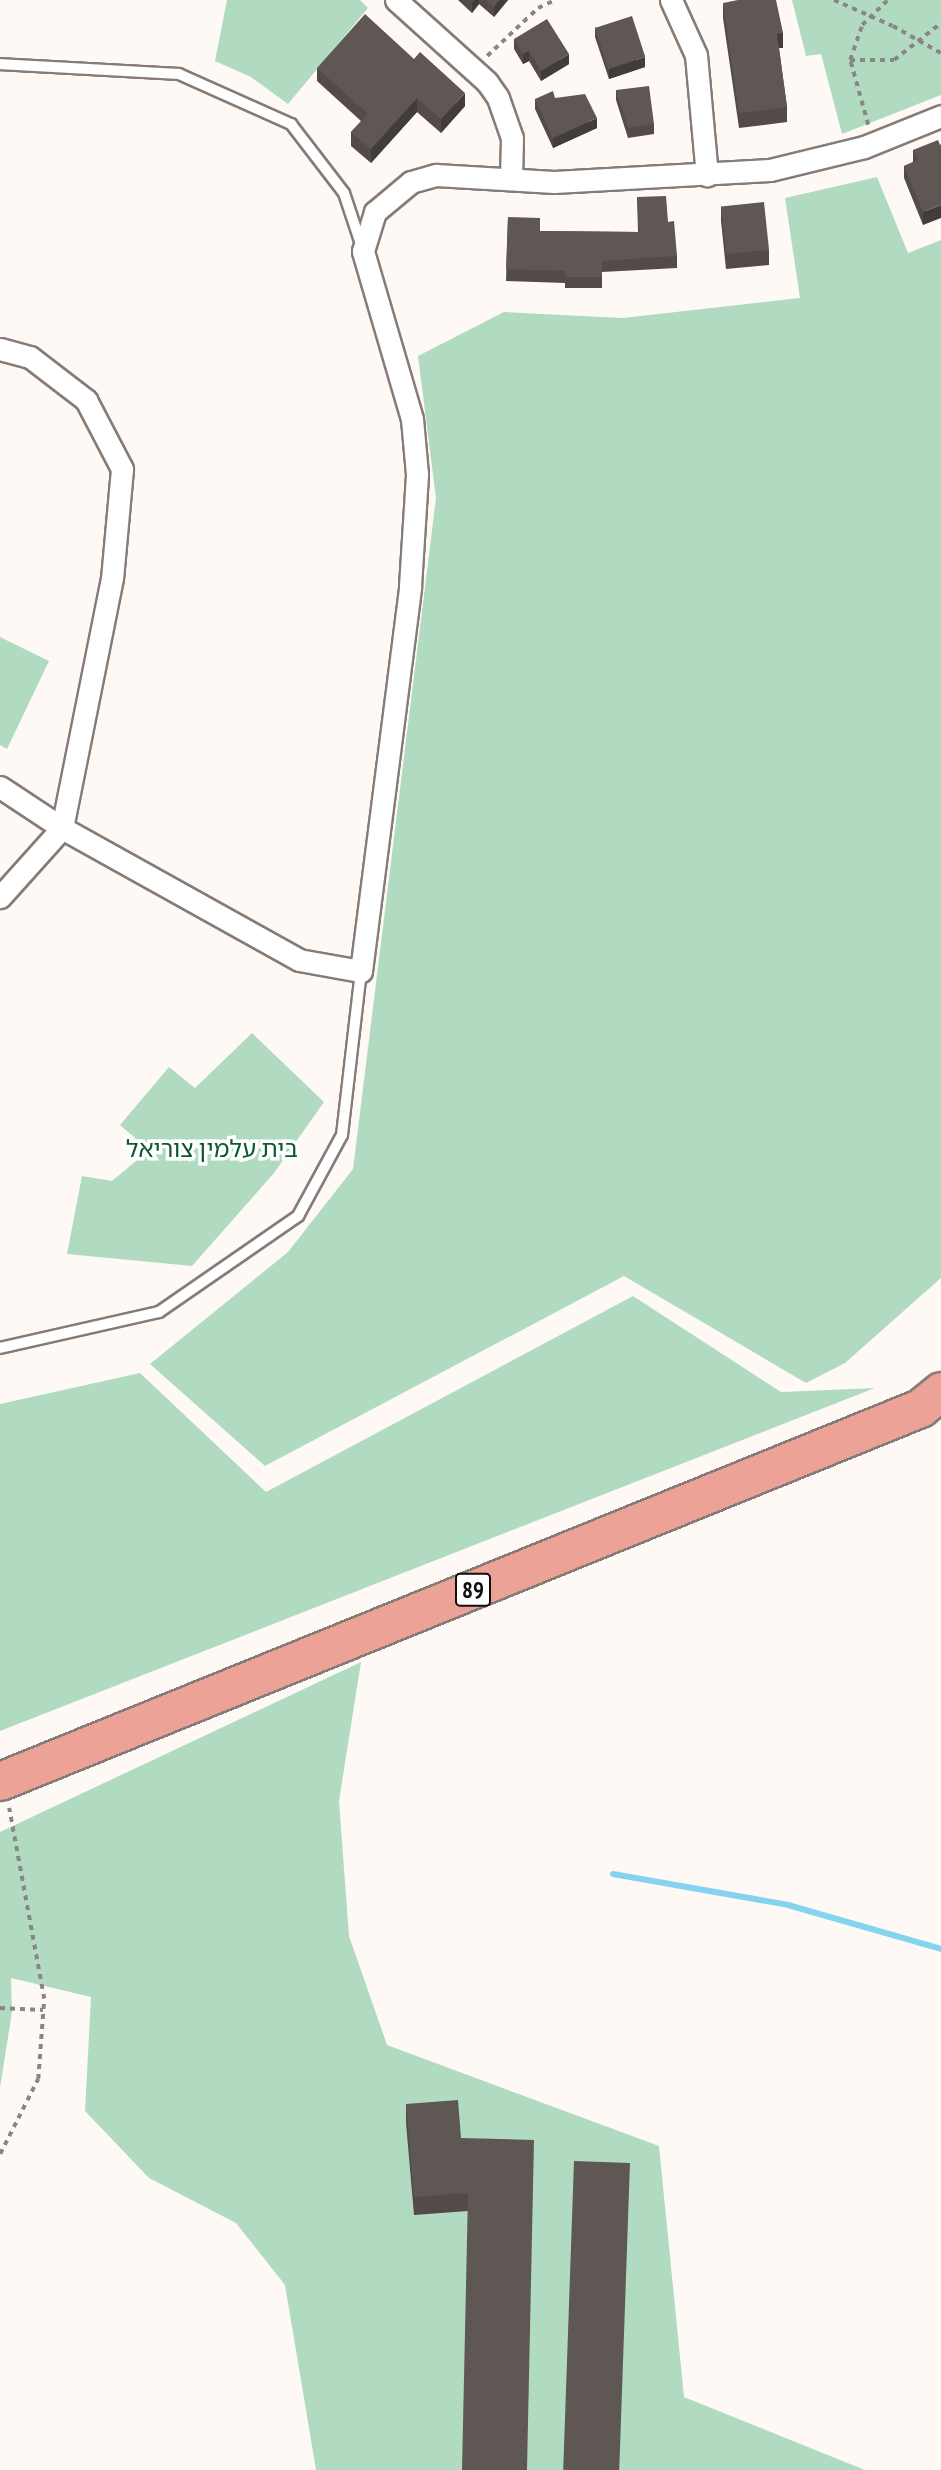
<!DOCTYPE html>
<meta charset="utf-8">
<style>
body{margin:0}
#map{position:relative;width:941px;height:2470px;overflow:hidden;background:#fff9f6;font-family:"PT Sans Narrow","Noto Sans Hebrew",sans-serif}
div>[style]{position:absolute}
.green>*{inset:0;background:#b0dbc0}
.stream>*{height:6px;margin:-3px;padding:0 3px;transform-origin:3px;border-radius:3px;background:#85d4ed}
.path>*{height:3.5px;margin-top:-1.75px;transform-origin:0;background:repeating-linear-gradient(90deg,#8a8684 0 5px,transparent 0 10px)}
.roads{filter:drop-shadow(2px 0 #857c78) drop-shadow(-2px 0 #857c78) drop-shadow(0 2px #857c78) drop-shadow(0 -2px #857c78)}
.lane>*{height:10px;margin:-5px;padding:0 5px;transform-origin:5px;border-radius:5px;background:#fff}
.street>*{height:21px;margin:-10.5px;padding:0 10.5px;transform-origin:10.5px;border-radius:10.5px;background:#fff}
.highway>*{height:37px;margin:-18.5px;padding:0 18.5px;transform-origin:18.5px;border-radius:18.5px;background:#eda297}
.wall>*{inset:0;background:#524b47}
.shaded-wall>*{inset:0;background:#423d3a;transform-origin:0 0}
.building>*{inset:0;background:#5f5753;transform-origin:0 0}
span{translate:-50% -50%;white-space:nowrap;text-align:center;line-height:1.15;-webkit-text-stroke:7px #fff;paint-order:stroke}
.shield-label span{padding:2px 5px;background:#fff;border:2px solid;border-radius:5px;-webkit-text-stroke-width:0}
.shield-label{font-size:23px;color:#110e0d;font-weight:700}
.park-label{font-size:24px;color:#0c5835}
</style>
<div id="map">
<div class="green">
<i style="clip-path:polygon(227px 0,360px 0,368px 8px,288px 104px,251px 77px,215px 61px)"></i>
<i style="clip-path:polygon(792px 0,941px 0,941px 95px,842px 134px,821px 54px,806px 56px)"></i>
<i style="clip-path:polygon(877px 177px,908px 253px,941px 240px,941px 1278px,845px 1363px,806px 1383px,624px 1276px,265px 1466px,150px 1364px,288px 1252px,353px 1169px,436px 498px,418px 356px,504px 312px,623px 318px,800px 298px,785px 198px)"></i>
<i style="clip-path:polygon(0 637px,49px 661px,7px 749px,0 745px)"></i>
<i style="clip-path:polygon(252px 1033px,324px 1102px,274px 1173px,192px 1266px,67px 1254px,82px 1176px,112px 1181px,149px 1150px,120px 1125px,169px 1067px,195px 1088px)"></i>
<i style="clip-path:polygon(633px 1296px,781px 1392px,875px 1388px,0 1731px,0 1404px,140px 1373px,266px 1492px)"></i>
<i style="clip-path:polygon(361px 1662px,339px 1801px,349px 1936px,387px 2045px,659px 2146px,684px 2397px,865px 2470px,316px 2470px,285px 2285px,236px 2223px,149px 2178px,85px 2111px,91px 1997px,11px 1978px,12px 2012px,0 2088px,0 1832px)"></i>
</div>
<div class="stream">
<i style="left:613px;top:1874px;width:178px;rotate:10deg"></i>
<i style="left:788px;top:1905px;width:159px;rotate:16deg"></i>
</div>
<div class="path">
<i style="left:834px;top:0;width:64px;rotate:23.8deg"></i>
<i style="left:893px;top:26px;width:55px;rotate:29.4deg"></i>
<i style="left:487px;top:56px;width:70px;rotate:-43.3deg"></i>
<i style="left:538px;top:8px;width:19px;rotate:-25deg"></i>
<i style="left:850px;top:60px;width:44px"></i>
<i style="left:894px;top:60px;width:60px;rotate:-38.2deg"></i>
<i style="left:868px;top:125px;width:67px;rotate:-105.5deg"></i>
<i style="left:850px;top:60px;width:37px;rotate:-71deg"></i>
<i style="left:862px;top:25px;width:36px;rotate:-44deg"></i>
<i style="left:0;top:2008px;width:43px;rotate:2.7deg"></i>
<i style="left:0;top:2154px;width:84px;rotate:-63.1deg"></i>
<i style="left:38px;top:2079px;width:80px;rotate:-85.7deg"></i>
<i style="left:44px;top:1999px;width:194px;rotate:-100.4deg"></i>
</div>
<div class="roads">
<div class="lane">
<i style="left:0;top:64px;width:179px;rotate:3.2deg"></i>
<i style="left:179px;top:74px;width:123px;rotate:24.1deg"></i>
<i style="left:291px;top:124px;width:87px;rotate:52.5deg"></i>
<i style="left:344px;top:193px;width:57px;rotate:71.6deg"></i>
<i style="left:0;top:1348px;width:163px;rotate:-12.8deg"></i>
<i style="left:159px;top:1312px;width:169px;rotate:-34.6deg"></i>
<i style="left:298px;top:1216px;width:92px;rotate:-61.5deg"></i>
<i style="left:342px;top:1135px;width:165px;rotate:-83.4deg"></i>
</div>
<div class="street">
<i style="left:396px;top:0;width:122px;rotate:42deg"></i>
<i style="left:487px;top:82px;width:19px;rotate:55deg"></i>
<i style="left:498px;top:98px;width:42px;rotate:70.7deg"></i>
<i style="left:512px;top:138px;width:40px;rotate:91.4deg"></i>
<i style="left:671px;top:0;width:60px;rotate:65.6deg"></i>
<i style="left:696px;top:55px;width:121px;rotate:84.8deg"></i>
<i style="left:0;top:349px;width:31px;rotate:15deg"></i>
<i style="left:30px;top:357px;width:71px;rotate:37.5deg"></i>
<i style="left:86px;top:400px;width:78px;rotate:62.4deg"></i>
<i style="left:122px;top:469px;width:109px;rotate:95.2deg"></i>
<i style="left:112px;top:578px;width:255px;rotate:101.3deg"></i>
<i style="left:62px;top:828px;width:93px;rotate:131.9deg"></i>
<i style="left:0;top:787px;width:74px;rotate:33.5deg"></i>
<i style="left:62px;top:828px;width:271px;rotate:29.1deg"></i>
<i style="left:299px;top:960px;width:63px;rotate:10.1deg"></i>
<i style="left:361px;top:971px;width:388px;rotate:-82.7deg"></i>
<i style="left:410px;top:586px;width:112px;rotate:-86.4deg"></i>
<i style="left:417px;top:474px;width:55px;rotate:-95.2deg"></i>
<i style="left:412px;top:419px;width:175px;rotate:-106.3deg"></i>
<i style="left:363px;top:251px;width:41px;rotate:-72.9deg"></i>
<i style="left:375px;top:212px;width:47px;rotate:-39.8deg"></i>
<i style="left:411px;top:182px;width:26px;rotate:-16deg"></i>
<i style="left:436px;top:175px;width:118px;rotate:3.4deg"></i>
<i style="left:554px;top:182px;width:216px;rotate:-3.2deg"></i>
<i style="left:770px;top:170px;width:97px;rotate:-13.7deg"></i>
<i style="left:864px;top:147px;width:83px;rotate:-21.9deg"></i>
</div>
<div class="highway">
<i style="left:0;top:1781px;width:993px;rotate:-22.07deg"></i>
<i style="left:920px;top:1408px;width:27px;rotate:-39deg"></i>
</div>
</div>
<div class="wall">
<i style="clip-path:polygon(458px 0,508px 0,494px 17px,479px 4px,472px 13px)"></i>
<i style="clip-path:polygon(723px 3px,783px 48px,779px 48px,787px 107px,787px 122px,739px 128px,723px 18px)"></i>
<i style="clip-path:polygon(595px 27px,645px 67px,609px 79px,595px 37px)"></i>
<i style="clip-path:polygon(514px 39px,569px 64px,541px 81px,529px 61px,523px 64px,514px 49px)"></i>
<i style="clip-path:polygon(317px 68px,465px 106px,441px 133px,417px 112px,371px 163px,351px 146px,351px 132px,361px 121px,317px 81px)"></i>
<i style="clip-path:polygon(616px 90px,654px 124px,654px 134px,628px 138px,616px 100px)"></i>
<i style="clip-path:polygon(555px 98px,597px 128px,553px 148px,535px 109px,535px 99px)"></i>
<i style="clip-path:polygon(940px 145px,923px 225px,904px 178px,904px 166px,913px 162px,913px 150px)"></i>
<i style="clip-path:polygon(637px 197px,668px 222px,677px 256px,677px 268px,602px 272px,602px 288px,565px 288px,565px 283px,506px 281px,508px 217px,540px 231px,638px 232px)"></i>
<i style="clip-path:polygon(721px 206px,769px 250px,769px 265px,726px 269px,721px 221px)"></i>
<i style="clip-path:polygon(406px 2104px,461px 2138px,534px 2158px,468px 2211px,414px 2215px,406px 2123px)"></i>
</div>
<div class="shaded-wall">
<i style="clip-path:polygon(475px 0,479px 0,479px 4px,472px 13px,472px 3px)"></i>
<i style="clip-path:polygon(499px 0,508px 0,494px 17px,494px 7px)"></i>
<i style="left:783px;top:33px;width:15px;height:6px;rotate:90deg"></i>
<i style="clip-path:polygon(529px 51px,529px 61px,523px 64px,523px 54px)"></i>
<i style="clip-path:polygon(569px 54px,569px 64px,541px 81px,541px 71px)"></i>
<i style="clip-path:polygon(645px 57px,645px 67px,609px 79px,609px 69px)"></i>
<i style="clip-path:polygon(465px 93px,465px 106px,441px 133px,441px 119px)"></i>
<i style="clip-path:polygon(417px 98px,417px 112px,371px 163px,371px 149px)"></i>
<i style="clip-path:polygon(597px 118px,597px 128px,553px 148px,553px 138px)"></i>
<i style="clip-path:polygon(941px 205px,941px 218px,923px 225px,923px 212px)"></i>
</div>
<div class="building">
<i style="clip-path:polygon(486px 0,499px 0,494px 7px)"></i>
<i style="clip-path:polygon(738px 0,776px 0,783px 33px,777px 34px,787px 107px,739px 113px,723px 3px)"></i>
<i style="clip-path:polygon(365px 14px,414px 59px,420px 52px,465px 93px,441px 119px,417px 98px,371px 149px,351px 132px,368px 114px,317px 68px)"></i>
<i style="left:632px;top:16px;width:43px;height:39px;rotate:72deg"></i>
<i style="clip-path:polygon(547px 19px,569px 54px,541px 71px,529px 51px,523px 54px,514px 39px)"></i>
<i style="clip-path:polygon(649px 86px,654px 124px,628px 128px,616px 90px)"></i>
<i style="clip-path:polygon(553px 91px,555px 98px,585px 94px,597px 118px,553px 138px,535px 99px)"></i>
<i style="clip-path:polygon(938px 140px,940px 145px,941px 144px,941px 205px,923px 212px,904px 166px,918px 160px,913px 150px)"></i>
<i style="clip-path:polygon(666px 196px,668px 222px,674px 221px,677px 256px,602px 261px,602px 277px,565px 277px,565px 271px,506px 269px,508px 217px,540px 218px,540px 231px,639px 232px,637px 197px)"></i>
<i style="left:764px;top:202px;width:48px;height:43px;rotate:84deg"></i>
<i style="clip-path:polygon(458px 2100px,461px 2138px,534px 2140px,527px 2470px,462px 2470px,468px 2193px,414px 2197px,406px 2104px)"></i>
<i style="left:574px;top:2161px;width:56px;height:309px;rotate:2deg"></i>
</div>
<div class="shield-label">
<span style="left:473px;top:1590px">89</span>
</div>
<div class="park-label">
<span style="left:212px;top:1149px">בית עלמין צוריאל</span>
</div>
</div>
